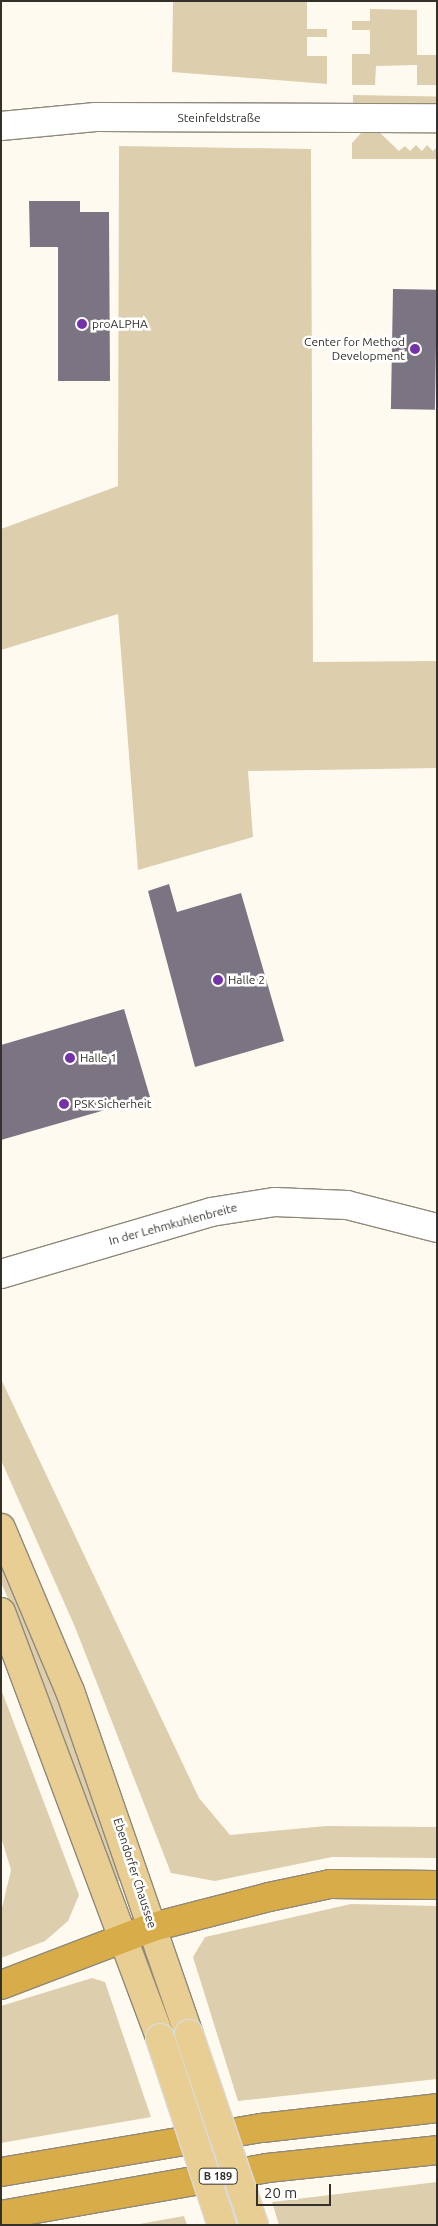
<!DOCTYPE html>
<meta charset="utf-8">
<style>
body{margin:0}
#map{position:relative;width:438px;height:2226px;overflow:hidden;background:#fffaf0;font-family:Ubuntu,sans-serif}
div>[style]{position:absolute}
.green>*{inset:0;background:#ddceae;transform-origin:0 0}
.building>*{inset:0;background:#7b7583;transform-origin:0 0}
.roads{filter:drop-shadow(1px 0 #90897a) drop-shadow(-1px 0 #90897a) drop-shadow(0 1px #90897a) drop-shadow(0 -1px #90897a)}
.minor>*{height:28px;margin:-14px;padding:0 14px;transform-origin:14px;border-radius:14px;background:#fff}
.major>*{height:28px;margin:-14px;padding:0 14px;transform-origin:14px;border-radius:14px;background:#e8ce92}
.highway>*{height:28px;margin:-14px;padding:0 14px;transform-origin:14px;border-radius:14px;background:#d8ad49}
.bridges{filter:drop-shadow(1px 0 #dadad9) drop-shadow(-1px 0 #dadad9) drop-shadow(0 1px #dadad9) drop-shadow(0 -1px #dadad9)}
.major-bridge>*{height:28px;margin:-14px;padding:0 14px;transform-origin:14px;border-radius:14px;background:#e8ce92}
.dots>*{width:14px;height:14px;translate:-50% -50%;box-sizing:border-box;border:2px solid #fff;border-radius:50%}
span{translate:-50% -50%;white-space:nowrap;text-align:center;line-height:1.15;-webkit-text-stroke:5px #fff;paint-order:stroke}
.shield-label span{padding:1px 4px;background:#fff;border:1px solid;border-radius:4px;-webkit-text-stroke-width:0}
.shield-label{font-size:11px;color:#34312b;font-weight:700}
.street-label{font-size:12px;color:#34312b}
.poi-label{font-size:12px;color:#34312b}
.left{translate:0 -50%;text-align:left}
.right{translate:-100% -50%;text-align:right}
.frame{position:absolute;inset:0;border:2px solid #34312b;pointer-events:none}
.scale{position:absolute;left:256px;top:2184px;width:75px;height:22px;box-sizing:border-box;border:2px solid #34312b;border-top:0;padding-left:6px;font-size:15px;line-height:18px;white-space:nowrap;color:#34312b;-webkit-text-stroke:4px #fff;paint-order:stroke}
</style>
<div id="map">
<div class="green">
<i style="clip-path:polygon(173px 1px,307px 1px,307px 29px,327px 29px,327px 37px,307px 37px,307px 56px,327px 56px,327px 84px,172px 72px)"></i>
<i style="clip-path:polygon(370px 9px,417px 10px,417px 55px,437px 55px,437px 85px,417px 85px,417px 65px,376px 66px,375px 85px,352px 85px,352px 54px,370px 54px,370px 30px,352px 30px,352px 21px,370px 21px)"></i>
<i style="left:353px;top:95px;width:84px;height:14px;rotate:1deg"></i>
<i style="clip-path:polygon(378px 131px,399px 151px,405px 146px,410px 151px,416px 145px,422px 151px,427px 145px,433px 151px,437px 147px,437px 159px,352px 159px,352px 143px,362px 132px)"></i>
<i style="clip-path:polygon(119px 146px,311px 149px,313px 662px,437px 661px,437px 768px,248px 771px,253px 837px,138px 870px,118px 614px,1px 650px,1px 529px,118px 486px)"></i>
<i style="clip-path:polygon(1px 1379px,199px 1798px,230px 1835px,326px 1826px,437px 1827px,437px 1858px,332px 1857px,215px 1881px,171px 1873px,75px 1627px,1px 1460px)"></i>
<i style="clip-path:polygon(1px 1563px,47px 1666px,124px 1879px,114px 1883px,42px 1680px,1px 1582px)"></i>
<i style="clip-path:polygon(1px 1689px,79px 1895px,68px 1921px,45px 1941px,1px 1958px,1px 1912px,11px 1870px,1px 1837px)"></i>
<i style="clip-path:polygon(351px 1904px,437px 1906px,437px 2079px,238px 2101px,193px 1957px,205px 1937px)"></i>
<i style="clip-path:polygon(92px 1978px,105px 1982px,151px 2117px,1px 2143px,1px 2006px)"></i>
<i style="clip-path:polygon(437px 2182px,437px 2225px,279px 2225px,272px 2202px)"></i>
<i style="clip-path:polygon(184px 2216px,187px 2225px,134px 2225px)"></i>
</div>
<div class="building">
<i style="clip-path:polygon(29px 201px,80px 201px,80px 212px,109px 212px,110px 381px,58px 381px,58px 247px,30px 247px)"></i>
<i style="left:393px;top:289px;width:44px;height:120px;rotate:1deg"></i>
<i style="clip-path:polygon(169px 884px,177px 912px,241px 893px,284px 1041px,195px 1067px,148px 891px)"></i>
<i style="clip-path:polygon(124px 1009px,150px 1097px,1px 1140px,1px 1045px)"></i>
</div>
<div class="roads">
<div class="minor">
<i style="left:1px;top:126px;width:95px;rotate:-5.4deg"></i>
<i style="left:96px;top:117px;width:341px;rotate:0.2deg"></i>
<i style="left:1px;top:1274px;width:219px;rotate:-16.4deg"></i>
<i style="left:211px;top:1212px;width:65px;rotate:-8.9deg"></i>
<i style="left:275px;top:1202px;width:72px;rotate:2.4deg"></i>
<i style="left:347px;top:1205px;width:93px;rotate:14.3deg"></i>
</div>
<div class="major">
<i style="left:1px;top:1528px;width:177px;rotate:67.1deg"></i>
<i style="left:70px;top:1691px;width:363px;rotate:70.9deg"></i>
<i style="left:1px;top:1612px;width:455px;rotate:69.5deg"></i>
</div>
<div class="highway">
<i style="left:1px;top:1985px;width:163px;rotate:-20.9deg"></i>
<i style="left:153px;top:1927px;width:120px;rotate:-14.5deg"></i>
<i style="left:269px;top:1897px;width:62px;rotate:-12deg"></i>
<i style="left:330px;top:1884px;width:107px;rotate:0.5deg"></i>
<i style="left:1px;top:2172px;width:265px;rotate:-9.6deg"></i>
<i style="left:262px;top:2128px;width:176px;rotate:-6.5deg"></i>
<i style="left:1px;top:2215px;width:270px;rotate:-10deg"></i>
<i style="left:267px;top:2168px;width:171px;rotate:-6deg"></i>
</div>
</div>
<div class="bridges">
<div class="major-bridge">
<i style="left:189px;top:2034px;width:202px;rotate:71.2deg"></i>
<i style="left:160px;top:2038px;width:197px;rotate:71.7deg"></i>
</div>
</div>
<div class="dots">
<i style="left:82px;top:324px;background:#7332a7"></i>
<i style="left:415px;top:349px;background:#7332a7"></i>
<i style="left:218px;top:980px;background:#7332a7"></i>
<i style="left:70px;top:1058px;background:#7332a7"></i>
<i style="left:64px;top:1104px;background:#7332a7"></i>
</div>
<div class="shield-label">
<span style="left:218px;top:2176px">B 189</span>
</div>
<div class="street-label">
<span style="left:219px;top:118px">Steinfeldstraße</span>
<span style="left:173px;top:1224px;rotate:-15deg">In der Lehmkuhlenbreite</span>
<span style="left:135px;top:1873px;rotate:72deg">Ebendorfer Chaussee</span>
</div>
<div class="poi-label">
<span class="left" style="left:92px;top:324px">proALPHA</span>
<span class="right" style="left:405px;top:349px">Center for Method<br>Development</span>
<span class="left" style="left:228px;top:980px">Halle 2</span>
<span class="left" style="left:80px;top:1058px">Halle 1</span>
<span class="left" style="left:74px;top:1104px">PSK Sicherheit</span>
</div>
<div class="frame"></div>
<div class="scale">20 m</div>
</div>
